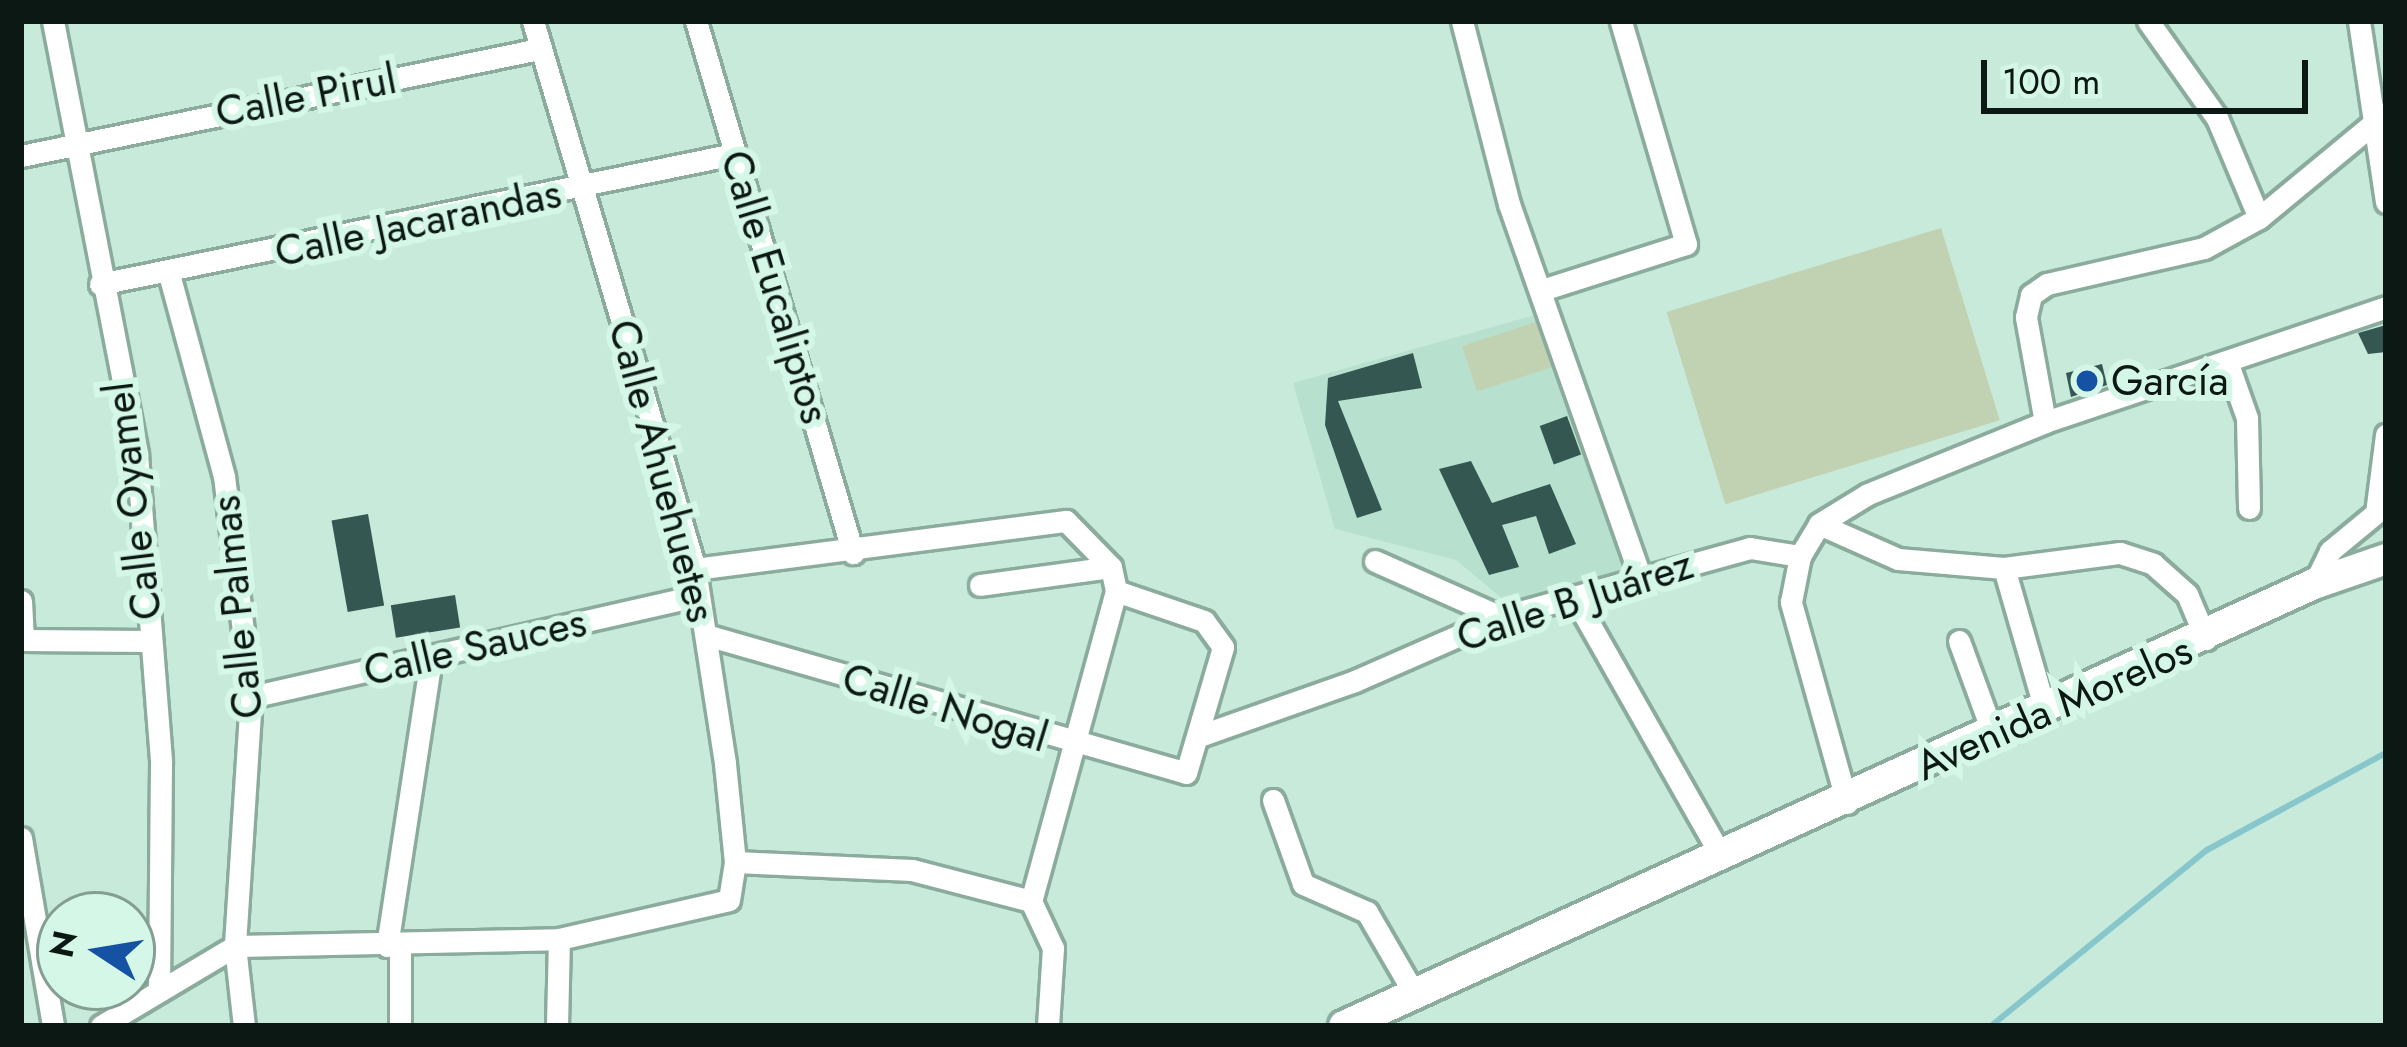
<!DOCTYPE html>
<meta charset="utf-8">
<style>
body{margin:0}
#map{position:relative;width:2407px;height:1047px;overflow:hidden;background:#c8eada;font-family:Jost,sans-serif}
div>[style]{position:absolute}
.built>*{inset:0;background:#b7e1ce}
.green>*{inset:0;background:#c1d2b2;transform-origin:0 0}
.stream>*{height:6px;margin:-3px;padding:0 3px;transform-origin:3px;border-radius:3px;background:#87c7cc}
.building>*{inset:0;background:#345752;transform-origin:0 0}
.roads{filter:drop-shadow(3px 0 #8bac9d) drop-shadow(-3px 0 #8bac9d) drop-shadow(0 3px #8bac9d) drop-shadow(0 -3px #8bac9d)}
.minor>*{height:21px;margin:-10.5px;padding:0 10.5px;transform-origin:10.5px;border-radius:10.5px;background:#fff}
.secondary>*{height:30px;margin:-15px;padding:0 15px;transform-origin:15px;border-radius:15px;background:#fff}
.dots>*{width:33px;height:33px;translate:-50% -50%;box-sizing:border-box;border:6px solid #d5f7e8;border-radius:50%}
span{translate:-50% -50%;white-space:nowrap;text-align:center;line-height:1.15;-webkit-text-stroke:12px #d5f7e8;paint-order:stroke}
.street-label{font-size:42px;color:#0c1813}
.poi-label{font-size:42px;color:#0c1813}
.left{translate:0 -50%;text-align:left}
.frame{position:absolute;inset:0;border:24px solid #0c1813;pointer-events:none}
.north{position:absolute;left:36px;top:891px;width:120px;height:120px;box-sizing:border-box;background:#d5f7e8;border:3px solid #859e93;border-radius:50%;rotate:282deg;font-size:33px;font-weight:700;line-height:48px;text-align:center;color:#0c1813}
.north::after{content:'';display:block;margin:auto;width:42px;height:54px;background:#1552a3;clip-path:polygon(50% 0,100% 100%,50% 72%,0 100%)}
.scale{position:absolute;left:1981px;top:60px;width:327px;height:54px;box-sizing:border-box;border:6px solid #0c1813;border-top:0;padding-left:15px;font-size:36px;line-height:42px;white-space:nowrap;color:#0c1813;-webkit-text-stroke:9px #d5f7e8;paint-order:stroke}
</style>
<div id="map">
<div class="built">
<i style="clip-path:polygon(1542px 313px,1630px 572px,1516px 610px,1456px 560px,1335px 529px,1293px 383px)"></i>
</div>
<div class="green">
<i style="left:1941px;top:228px;width:201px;height:287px;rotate:73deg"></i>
<i style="left:1542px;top:320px;width:48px;height:84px;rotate:72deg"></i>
</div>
<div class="stream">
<i style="left:1991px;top:1026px;width:279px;rotate:-39.2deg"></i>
<i style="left:2207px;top:850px;width:204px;rotate:-28.5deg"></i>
</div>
<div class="building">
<i style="clip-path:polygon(2386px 325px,2386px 352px,2368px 354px,2358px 333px)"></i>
<i style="clip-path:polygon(1413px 353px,1422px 388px,1338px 401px,1382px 510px,1357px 518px,1325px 425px,1328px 378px)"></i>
<i style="clip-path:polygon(2102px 364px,2107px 385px,2071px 397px,2066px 373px)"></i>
<i style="left:1567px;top:416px;width:41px;height:29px;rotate:70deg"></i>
<i style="clip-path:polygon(1471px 461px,1492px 503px,1550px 484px,1576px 544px,1549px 554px,1536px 516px,1502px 525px,1519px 567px,1489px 575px,1439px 469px)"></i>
<i style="left:368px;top:514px;width:93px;height:37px;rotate:80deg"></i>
<i style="left:455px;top:595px;width:33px;height:65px;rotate:81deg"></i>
</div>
<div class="roads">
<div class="minor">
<i style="left:53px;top:21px;width:442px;rotate:79deg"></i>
<i style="left:137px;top:455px;width:309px;rotate:85.5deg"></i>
<i style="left:161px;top:763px;width:223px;rotate:90.5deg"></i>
<i style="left:696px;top:21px;width:555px;rotate:73.56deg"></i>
<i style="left:1462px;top:21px;width:189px;rotate:75.6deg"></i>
<i style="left:1509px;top:204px;width:395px;rotate:70.6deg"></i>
<i style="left:2148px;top:21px;width:119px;rotate:54.6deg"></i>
<i style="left:2217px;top:118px;width:108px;rotate:67.2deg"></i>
<i style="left:2359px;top:21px;width:183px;rotate:81.5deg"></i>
<i style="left:21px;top:156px;width:529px;rotate:-11.67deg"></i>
<i style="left:169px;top:274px;width:209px;rotate:74.8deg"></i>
<i style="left:224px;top:476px;width:223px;rotate:83deg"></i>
<i style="left:251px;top:697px;width:250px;rotate:93.7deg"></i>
<i style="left:235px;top:946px;width:81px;rotate:83.6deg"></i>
<i style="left:100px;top:284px;width:647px;rotate:-11.59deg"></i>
<i style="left:1545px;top:289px;width:148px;rotate:-17.7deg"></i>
<i style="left:1686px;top:244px;width:232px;rotate:-106.3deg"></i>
<i style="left:2228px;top:364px;width:57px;rotate:70.6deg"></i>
<i style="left:2247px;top:418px;width:90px;rotate:88.7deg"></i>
<i style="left:2045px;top:422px;width:107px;rotate:-100.3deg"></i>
<i style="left:2026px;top:317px;width:23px;rotate:-77deg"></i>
<i style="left:2031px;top:295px;width:19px;rotate:-35deg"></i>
<i style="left:2047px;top:284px;width:161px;rotate:-12.9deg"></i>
<i style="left:2204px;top:248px;width:63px;rotate:-28.6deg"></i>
<i style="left:2259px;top:218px;width:165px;rotate:-39.6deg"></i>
<i style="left:1819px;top:524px;width:86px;rotate:23.9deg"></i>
<i style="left:1898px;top:559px;width:106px;rotate:4.9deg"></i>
<i style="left:2004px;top:568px;width:117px;rotate:-7.4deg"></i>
<i style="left:2120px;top:553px;width:35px;rotate:18deg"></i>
<i style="left:2153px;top:564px;width:45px;rotate:41.4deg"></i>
<i style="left:2187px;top:594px;width:49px;rotate:67.1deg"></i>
<i style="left:1375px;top:561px;width:138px;rotate:24deg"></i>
<i style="left:2004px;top:568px;width:148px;rotate:73.9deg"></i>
<i style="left:695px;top:569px;width:374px;rotate:-7.4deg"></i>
<i style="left:1066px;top:521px;width:64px;rotate:45.6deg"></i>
<i style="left:1111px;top:567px;width:25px;rotate:78deg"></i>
<i style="left:1116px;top:591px;width:321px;rotate:105.3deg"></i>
<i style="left:1031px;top:901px;width:52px;rotate:64.9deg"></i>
<i style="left:1053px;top:948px;width:78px;rotate:93.7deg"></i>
<i style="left:2314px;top:584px;width:37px;rotate:-64deg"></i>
<i style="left:2330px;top:551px;width:60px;rotate:-39.6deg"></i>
<i style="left:2376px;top:513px;width:79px;rotate:-82.7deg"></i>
<i style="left:980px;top:585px;width:132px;rotate:-7.8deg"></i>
<i style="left:21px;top:601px;width:39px;rotate:87deg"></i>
<i style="left:1577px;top:602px;width:292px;rotate:60.4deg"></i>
<i style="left:706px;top:635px;width:499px;rotate:16deg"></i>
<i style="left:1186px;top:773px;width:131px;rotate:-73.6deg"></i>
<i style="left:1223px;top:647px;width:32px;rotate:-126deg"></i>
<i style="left:1204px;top:621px;width:93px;rotate:-161.2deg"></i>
<i style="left:21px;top:640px;width:129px;rotate:0.4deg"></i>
<i style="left:1959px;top:641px;width:99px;rotate:69.9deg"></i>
<i style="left:251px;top:697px;width:459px;rotate:-12.8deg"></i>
<i style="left:1199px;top:736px;width:165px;rotate:-19.4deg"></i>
<i style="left:1355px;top:681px;width:159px;rotate:-23.7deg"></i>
<i style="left:1501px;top:617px;width:258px;rotate:-15.5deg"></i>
<i style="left:1750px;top:548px;width:51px;rotate:9.1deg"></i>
<i style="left:1273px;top:800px;width:89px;rotate:70.3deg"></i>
<i style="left:1303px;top:884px;width:70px;rotate:23.6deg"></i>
<i style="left:1367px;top:912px;width:94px;rotate:59.9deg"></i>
<i style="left:1847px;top:803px;width:209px;rotate:-105.6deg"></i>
<i style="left:1791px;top:602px;width:47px;rotate:-78.9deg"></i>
<i style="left:1800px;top:556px;width:37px;rotate:-59deg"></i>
<i style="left:1819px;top:524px;width:57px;rotate:-31.5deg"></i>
<i style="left:1868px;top:494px;width:191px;rotate:-22.1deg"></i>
<i style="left:2045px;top:422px;width:360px;rotate:-18.6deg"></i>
<i style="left:21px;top:838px;width:191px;rotate:80.3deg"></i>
<i style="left:735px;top:862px;width:177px;rotate:2.6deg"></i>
<i style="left:912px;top:870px;width:123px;rotate:14.6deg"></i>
<i style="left:387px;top:946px;width:291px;rotate:-81.3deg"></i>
<i style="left:400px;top:946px;width:80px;rotate:90deg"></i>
<i style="left:101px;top:1026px;width:156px;rotate:-30.8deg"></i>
<i style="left:235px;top:946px;width:324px;rotate:-1.2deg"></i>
<i style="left:559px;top:939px;width:174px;rotate:-12.9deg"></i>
<i style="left:729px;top:900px;width:38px;rotate:-81deg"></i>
<i style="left:735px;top:862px;width:100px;rotate:-95.8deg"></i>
<i style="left:725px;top:763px;width:196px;rotate:-98.8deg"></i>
<i style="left:695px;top:569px;width:571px;rotate:-106.47deg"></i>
<i style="left:557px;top:1026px;width:87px;rotate:-88.7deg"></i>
</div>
<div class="secondary">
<i style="left:1344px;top:1026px;width:1066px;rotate:-24.5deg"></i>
<i style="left:2314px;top:584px;width:76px;rotate:-19.1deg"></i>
</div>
</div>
<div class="dots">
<i style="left:2087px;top:381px;background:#1552a3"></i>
</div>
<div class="street-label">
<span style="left:306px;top:96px;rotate:-11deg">Calle Pirul</span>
<span style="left:418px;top:223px;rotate:-12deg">Calle Jacarandas</span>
<span style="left:775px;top:287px;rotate:73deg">Calle Eucaliptos</span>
<span style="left:662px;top:471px;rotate:75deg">Calle Ahuehuetes</span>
<span style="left:133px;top:501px;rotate:-97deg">Calle Oyamel</span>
<span style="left:1575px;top:601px;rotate:-18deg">Calle B Juárez</span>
<span style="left:237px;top:607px;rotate:-96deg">Calle Palmas</span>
<span style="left:475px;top:647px;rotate:-13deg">Calle Sauces</span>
<span style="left:945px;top:708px;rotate:17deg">Calle Nogal</span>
<span style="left:2054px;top:708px;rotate:-24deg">Avenida Morelos</span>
</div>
<div class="poi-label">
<span class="left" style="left:2111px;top:381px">García</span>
</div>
<div class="frame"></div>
<div class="north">N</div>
<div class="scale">100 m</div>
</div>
